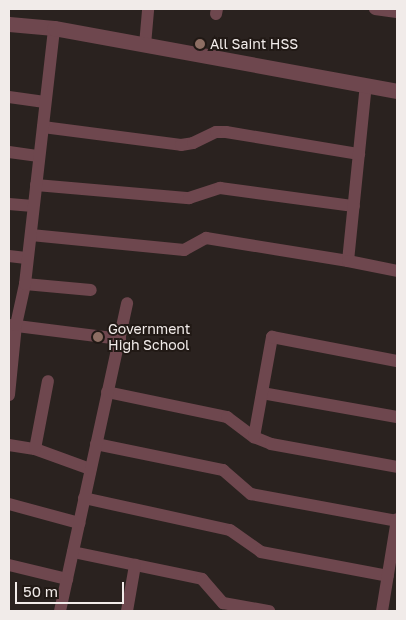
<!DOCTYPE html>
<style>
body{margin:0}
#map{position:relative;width:406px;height:620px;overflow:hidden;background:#2a221f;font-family:"Golos Text",sans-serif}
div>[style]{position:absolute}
.minor>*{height:12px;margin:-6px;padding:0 6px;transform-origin:6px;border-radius:6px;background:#6e474e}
.tertiary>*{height:15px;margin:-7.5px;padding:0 7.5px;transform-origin:7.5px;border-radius:7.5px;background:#6e474e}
.dots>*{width:14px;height:14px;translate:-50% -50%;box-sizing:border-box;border:2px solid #211915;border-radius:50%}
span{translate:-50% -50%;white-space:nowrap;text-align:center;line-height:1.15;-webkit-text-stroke:4px #211915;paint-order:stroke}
.poi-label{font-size:14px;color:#f1ebe9}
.left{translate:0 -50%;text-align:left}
.frame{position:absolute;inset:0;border:10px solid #f1ebe9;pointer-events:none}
.scale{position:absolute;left:15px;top:582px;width:109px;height:22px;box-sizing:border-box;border:2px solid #f1ebe9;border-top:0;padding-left:6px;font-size:15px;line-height:18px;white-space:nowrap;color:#f1ebe9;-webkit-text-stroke:4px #211915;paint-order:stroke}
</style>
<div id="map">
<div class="minor">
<i style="left:375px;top:9px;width:22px;rotate:8deg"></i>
<i style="left:216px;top:14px;width:5px;rotate:-79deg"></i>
<i style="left:145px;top:45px;width:36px;rotate:-85deg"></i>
<i style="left:9px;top:97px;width:36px;rotate:8deg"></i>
<i style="left:43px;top:127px;width:139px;rotate:7.4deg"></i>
<i style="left:181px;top:145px;width:12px;rotate:-9deg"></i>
<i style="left:193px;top:143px;width:25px;rotate:-26deg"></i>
<i style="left:216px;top:132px;width:10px"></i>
<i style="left:226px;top:132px;width:135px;rotate:9.4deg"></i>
<i style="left:9px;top:152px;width:30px;rotate:8deg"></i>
<i style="left:36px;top:185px;width:154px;rotate:4.9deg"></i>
<i style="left:189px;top:198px;width:33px;rotate:-18deg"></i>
<i style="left:220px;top:188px;width:135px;rotate:7.7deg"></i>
<i style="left:9px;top:204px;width:24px;rotate:5deg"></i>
<i style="left:31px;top:235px;width:154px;rotate:5.6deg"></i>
<i style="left:184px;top:250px;width:25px;rotate:-29deg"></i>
<i style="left:206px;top:238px;width:144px;rotate:9.2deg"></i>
<i style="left:348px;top:261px;width:177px;rotate:-84.2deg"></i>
<i style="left:9px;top:256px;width:17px;rotate:7deg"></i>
<i style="left:348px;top:261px;width:50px;rotate:11.5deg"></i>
<i style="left:25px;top:284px;width:66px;rotate:5.2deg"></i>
<i style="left:9px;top:325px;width:112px;rotate:7.2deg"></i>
<i style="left:107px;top:392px;width:123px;rotate:11.8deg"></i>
<i style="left:227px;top:417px;width:34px;rotate:37deg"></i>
<i style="left:254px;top:437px;width:18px;rotate:22deg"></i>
<i style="left:271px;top:444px;width:128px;rotate:10.3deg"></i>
<i style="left:262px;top:393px;width:137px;rotate:10.1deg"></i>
<i style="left:9px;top:395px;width:70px;rotate:-84.3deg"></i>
<i style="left:16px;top:325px;width:42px;rotate:-77.6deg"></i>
<i style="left:25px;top:284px;width:258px;rotate:-83.5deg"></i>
<i style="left:254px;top:437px;width:102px;rotate:-79.8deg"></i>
<i style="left:272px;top:337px;width:127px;rotate:10.9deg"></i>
<i style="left:96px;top:444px;width:130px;rotate:11.6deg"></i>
<i style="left:223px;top:470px;width:37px;rotate:41deg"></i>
<i style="left:251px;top:494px;width:148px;rotate:10.5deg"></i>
<i style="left:9px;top:445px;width:26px;rotate:9deg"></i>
<i style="left:35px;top:449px;width:59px;rotate:20deg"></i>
<i style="left:35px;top:449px;width:69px;rotate:-79.2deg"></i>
<i style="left:84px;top:498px;width:149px;rotate:12.4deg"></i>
<i style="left:230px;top:530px;width:38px;rotate:35deg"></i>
<i style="left:261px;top:552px;width:129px;rotate:10.7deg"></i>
<i style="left:9px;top:504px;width:73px;rotate:15.2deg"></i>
<i style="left:73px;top:552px;width:132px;rotate:11.8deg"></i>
<i style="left:202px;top:579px;width:32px;rotate:49deg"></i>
<i style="left:223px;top:603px;width:47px;rotate:9.9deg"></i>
<i style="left:9px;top:565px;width:60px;rotate:13.6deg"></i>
<i style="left:60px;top:611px;width:315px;rotate:-77.7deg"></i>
<i style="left:127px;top:611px;width:47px;rotate:-80.1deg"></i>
<i style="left:382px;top:611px;width:93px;rotate:-80.7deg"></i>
</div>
<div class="tertiary">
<i style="left:9px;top:24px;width:45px;rotate:5.1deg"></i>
<i style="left:54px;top:28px;width:349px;rotate:10.4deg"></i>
</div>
<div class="dots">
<i style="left:200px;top:44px;background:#8d6e63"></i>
<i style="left:98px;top:337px;background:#8d6e63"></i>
</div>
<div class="poi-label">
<span class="left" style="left:210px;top:44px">All Saint HSS</span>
<span class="left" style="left:108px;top:337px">Government<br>High School</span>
</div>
<div class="frame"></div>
<div class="scale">50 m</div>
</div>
